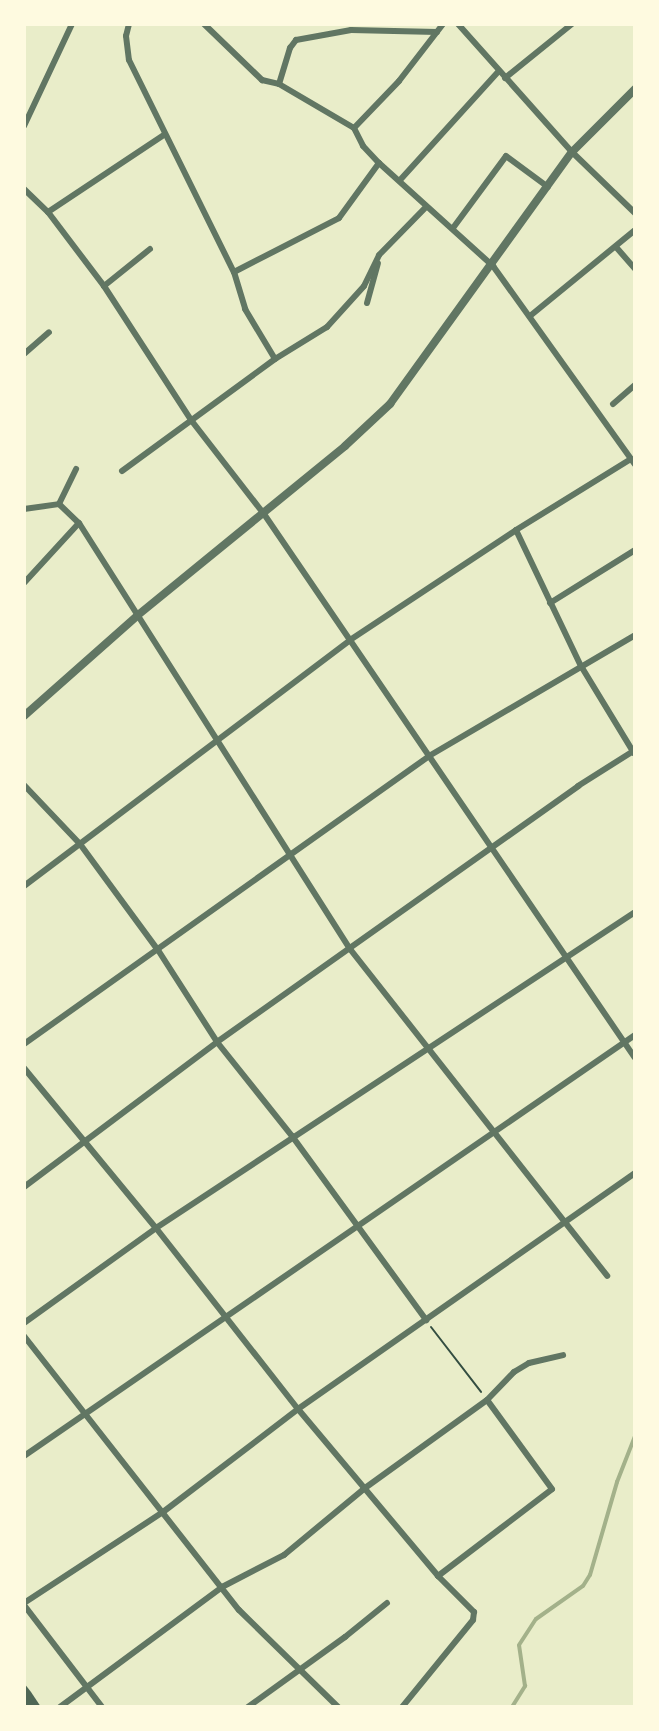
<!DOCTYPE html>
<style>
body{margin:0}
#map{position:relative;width:659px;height:1731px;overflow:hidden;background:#e9edc9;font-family:Barlow,sans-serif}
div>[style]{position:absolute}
.stream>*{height:4px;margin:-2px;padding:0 2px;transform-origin:2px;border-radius:2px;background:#a3b18a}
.building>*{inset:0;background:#4f6655}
.path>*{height:2px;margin:-1px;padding:0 1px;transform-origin:1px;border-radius:1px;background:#344e41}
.minor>*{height:6px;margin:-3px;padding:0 3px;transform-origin:3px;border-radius:3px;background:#617663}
.tertiary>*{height:8px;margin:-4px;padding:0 4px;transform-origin:4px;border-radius:4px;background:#617663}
span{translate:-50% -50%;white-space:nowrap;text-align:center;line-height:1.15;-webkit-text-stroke:8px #fefae0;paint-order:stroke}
.frame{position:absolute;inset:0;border:26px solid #fefae0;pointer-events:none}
</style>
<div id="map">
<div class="stream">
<i style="left:512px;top:1707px;width:25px;rotate:-58deg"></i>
<i style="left:525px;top:1686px;width:41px;rotate:-98.3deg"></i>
<i style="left:519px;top:1645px;width:31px;rotate:-57deg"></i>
<i style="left:536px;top:1619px;width:57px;rotate:-35.1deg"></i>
<i style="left:583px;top:1586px;width:13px;rotate:-58deg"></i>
<i style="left:590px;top:1575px;width:97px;rotate:-73.8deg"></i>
<i style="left:617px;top:1482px;width:49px;rotate:-68.6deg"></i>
</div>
<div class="building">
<i style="clip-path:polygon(24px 1683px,31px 1692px,41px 1707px,24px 1707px)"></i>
</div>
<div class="path">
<i style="left:431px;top:1327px;width:82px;rotate:52.4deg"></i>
</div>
<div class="minor">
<i style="left:129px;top:24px;width:12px;rotate:104deg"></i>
<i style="left:126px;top:36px;width:24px;rotate:83deg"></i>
<i style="left:129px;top:60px;width:237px;rotate:63.7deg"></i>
<i style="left:234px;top:272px;width:39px;rotate:73deg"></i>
<i style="left:245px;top:309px;width:58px;rotate:59deg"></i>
<i style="left:204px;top:24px;width:81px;rotate:44deg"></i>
<i style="left:262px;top:80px;width:17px;rotate:13deg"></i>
<i style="left:279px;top:84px;width:87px;rotate:30.4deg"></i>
<i style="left:354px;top:128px;width:20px;rotate:63deg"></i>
<i style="left:363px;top:146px;width:23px;rotate:47deg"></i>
<i style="left:379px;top:163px;width:154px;rotate:42.1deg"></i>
<i style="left:493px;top:266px;width:244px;rotate:54.4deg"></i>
<i style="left:458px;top:24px;width:171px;rotate:48.3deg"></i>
<i style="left:572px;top:152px;width:88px;rotate:44.1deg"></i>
<i style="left:505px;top:78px;width:86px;rotate:-38.9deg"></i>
<i style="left:279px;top:84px;width:38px;rotate:-73deg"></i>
<i style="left:290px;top:48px;width:10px;rotate:-53deg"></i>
<i style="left:296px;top:40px;width:56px;rotate:-10.3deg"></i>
<i style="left:351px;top:30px;width:86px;rotate:1.3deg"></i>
<i style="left:24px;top:126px;width:113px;rotate:-64.8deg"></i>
<i style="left:354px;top:128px;width:65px;rotate:-46.2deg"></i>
<i style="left:399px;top:81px;width:72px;rotate:-52.3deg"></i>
<i style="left:401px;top:179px;width:144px;rotate:-47.8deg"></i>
<i style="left:24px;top:189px;width:33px;rotate:44deg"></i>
<i style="left:48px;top:212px;width:93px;rotate:52.9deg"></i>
<i style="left:104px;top:286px;width:160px;rotate:57deg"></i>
<i style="left:191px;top:420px;width:119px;rotate:52.2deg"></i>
<i style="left:264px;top:514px;width:658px;rotate:55.71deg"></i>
<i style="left:48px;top:212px;width:139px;rotate:-33.6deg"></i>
<i style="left:453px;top:228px;width:89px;rotate:-53.6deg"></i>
<i style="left:506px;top:156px;width:52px;rotate:36.4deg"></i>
<i style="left:616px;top:247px;width:29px;rotate:49deg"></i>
<i style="left:234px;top:272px;width:118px;rotate:-27.2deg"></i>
<i style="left:339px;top:218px;width:68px;rotate:-54deg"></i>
<i style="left:104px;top:286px;width:59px;rotate:-38.8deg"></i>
<i style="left:367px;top:303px;width:41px;rotate:-74.6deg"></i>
<i style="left:530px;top:316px;width:136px;rotate:-39.3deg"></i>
<i style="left:24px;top:354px;width:33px;rotate:-41deg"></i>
<i style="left:613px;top:404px;width:29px;rotate:-41deg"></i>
<i style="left:122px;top:471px;width:190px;rotate:-36.2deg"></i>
<i style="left:275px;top:359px;width:61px;rotate:-31.6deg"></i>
<i style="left:327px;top:327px;width:55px;rotate:-47.9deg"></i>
<i style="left:364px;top:286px;width:34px;rotate:-64deg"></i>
<i style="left:379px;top:255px;width:67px;rotate:-45.6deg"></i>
<i style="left:59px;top:504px;width:28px;rotate:44deg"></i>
<i style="left:79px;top:523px;width:505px;rotate:57.54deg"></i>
<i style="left:350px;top:949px;width:416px;rotate:51.8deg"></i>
<i style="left:59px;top:504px;width:39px;rotate:-64deg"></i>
<i style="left:24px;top:509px;width:35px;rotate:-8deg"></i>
<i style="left:516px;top:530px;width:151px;rotate:64.5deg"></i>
<i style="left:581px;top:666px;width:102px;rotate:58.7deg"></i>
<i style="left:24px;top:583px;width:81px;rotate:-47.5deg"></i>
<i style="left:550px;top:603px;width:100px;rotate:-31.9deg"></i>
<i style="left:24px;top:785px;width:81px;rotate:46.5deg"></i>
<i style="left:80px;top:844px;width:132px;rotate:53.7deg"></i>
<i style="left:158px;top:950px;width:109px;rotate:57.3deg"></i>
<i style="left:217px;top:1042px;width:120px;rotate:51.4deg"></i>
<i style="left:292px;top:1136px;width:228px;rotate:53.9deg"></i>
<i style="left:24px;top:886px;width:408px;rotate:-37deg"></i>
<i style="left:350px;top:640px;width:199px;rotate:-33.5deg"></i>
<i style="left:516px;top:530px;width:135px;rotate:-31.7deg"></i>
<i style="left:24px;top:1044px;width:497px;rotate:-35.4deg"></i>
<i style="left:429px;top:756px;width:239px;rotate:-30.4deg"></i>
<i style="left:24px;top:1068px;width:207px;rotate:50.5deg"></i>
<i style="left:156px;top:1228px;width:230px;rotate:51.9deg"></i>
<i style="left:298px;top:1409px;width:218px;rotate:50deg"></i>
<i style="left:438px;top:1576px;width:51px;rotate:45deg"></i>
<i style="left:474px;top:1612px;width:8px;rotate:97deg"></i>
<i style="left:473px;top:1620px;width:112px;rotate:129.2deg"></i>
<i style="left:24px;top:1187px;width:241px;rotate:-36.9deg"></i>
<i style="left:217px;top:1042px;width:443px;rotate:-35.3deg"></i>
<i style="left:578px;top:786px;width:67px;rotate:-32.3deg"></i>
<i style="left:24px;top:1323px;width:163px;rotate:-35.7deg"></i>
<i style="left:156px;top:1228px;width:574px;rotate:-33.41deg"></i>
<i style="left:24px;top:1336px;width:348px;rotate:51.9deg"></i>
<i style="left:239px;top:1610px;width:139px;rotate:44.4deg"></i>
<i style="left:24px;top:1456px;width:742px;rotate:-34.57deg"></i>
<i style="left:438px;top:1576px;width:143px;rotate:-37.3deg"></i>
<i style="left:552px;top:1489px;width:110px;rotate:-126.1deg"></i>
<i style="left:24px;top:1603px;width:166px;rotate:-33.2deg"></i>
<i style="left:163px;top:1512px;width:170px;rotate:-37.3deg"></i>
<i style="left:298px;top:1409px;width:411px;rotate:-35deg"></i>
<i style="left:24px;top:1605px;width:128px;rotate:52.6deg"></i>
<i style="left:60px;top:1707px;width:202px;rotate:-36.5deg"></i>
<i style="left:222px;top:1587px;width:70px;rotate:-27.3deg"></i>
<i style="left:284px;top:1555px;width:105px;rotate:-39.6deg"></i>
<i style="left:365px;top:1488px;width:150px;rotate:-35.8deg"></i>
<i style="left:487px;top:1400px;width:39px;rotate:-46deg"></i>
<i style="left:514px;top:1372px;width:17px;rotate:-31deg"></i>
<i style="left:529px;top:1363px;width:35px;rotate:-13deg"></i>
<i style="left:248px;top:1707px;width:120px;rotate:-35.8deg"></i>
<i style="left:345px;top:1637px;width:54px;rotate:-39deg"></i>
</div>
<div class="tertiary">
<i style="left:24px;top:716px;width:152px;rotate:-41.5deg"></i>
<i style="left:138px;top:615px;width:267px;rotate:-39.2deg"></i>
<i style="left:345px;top:446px;width:62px;rotate:-43deg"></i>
<i style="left:390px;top:404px;width:311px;rotate:-54.2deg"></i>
<i style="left:572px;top:152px;width:89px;rotate:-45deg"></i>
</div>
<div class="frame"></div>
</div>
